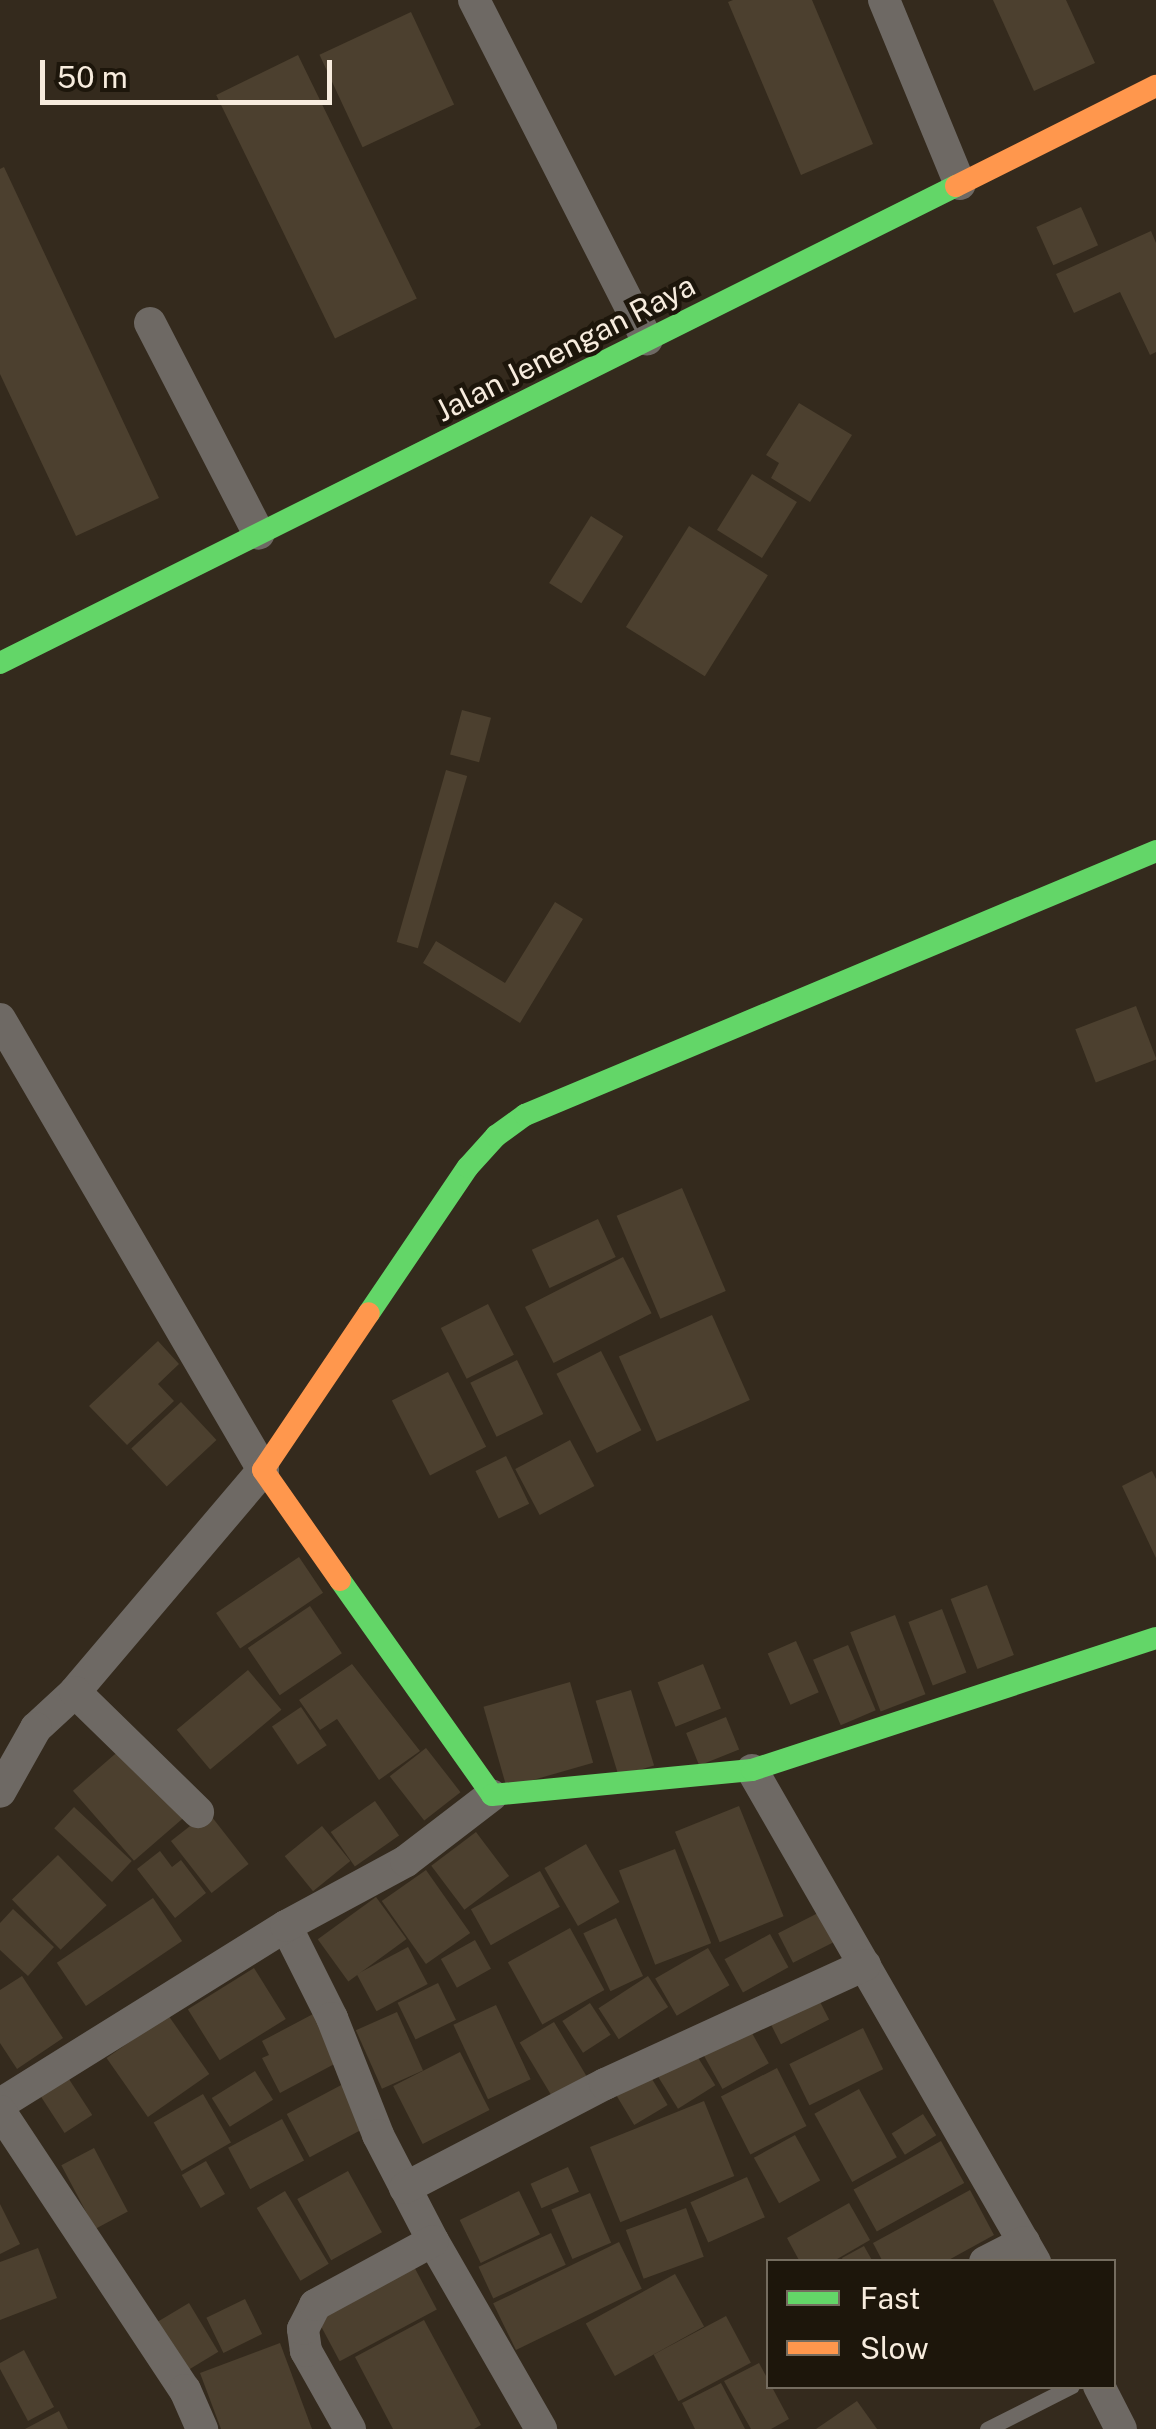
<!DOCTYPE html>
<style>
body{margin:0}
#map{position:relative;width:1156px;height:2429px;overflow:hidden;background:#342a1d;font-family:"Public Sans",sans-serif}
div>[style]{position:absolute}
.building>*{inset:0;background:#4c402f;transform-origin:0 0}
.lane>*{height:15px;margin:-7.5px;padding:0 7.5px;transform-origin:7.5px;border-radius:7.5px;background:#6e6964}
.street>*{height:32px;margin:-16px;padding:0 16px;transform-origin:16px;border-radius:16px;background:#6e6964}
.fast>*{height:22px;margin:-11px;padding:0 11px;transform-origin:11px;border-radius:11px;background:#63d668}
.slow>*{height:22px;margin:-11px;padding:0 11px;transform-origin:11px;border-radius:11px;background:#ff974d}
span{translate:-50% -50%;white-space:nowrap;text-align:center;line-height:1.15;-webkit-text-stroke:9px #1d160b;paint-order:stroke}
.street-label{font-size:30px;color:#f7ecde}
.legend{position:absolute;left:766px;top:2259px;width:350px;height:130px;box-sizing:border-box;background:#1d160b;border:2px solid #746c5f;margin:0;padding:12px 18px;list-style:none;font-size:30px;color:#f7ecde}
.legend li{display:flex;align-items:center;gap:20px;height:50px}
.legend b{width:50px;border:2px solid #746c5f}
.scale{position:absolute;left:40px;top:60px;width:292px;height:45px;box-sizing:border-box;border:5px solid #f7ecde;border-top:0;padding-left:12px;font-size:30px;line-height:35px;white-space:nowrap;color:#f7ecde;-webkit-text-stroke:8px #1d160b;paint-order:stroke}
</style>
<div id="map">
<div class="building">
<i style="clip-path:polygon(733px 0,812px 0,873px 144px,801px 175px,728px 2px)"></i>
<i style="clip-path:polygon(993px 0,1066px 0,1095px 63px,1034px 91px)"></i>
<i style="left:411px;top:12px;width:102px;height:101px;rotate:65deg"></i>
<i style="left:298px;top:55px;width:271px;height:91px;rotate:64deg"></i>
<i style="clip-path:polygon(4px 167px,159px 498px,76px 536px,0 374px,0 169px)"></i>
<i style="left:1081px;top:207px;width:42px;height:49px;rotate:66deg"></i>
<i style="clip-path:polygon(1151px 231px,1156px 243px,1156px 352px,1150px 355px,1120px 292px,1074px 313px,1056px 274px)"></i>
<i style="clip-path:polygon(799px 403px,852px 435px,810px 502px,771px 478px,779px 463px,766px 455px)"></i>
<i style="left:752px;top:474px;width:53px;height:66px;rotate:32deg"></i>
<i style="left:591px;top:516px;width:38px;height:79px;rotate:32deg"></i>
<i style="left:689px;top:526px;width:93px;height:119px;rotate:32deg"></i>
<i style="left:462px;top:710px;width:30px;height:46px;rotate:15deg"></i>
<i style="left:446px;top:770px;width:22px;height:179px;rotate:16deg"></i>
<i style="clip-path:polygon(555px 902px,583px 919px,520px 1023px,423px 963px,436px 941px,505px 983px)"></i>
<i style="left:1136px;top:1006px;width:57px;height:65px;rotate:69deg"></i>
<i style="left:682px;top:1188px;width:112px;height:71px;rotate:67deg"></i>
<i style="left:598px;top:1219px;width:42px;height:73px;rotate:65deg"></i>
<i style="left:623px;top:1257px;width:63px;height:110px;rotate:63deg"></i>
<i style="left:488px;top:1304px;width:57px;height:53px;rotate:63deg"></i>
<i style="left:712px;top:1315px;width:93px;height:102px;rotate:66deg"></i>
<i style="clip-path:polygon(158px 1341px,179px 1364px,158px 1384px,174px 1401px,127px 1445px,89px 1406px)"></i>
<i style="left:601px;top:1351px;width:89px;height:50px;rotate:63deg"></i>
<i style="left:517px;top:1360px;width:60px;height:52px;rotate:64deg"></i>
<i style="left:448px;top:1372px;width:84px;height:63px;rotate:63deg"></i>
<i style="left:181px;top:1402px;width:52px;height:68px;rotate:47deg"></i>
<i style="left:570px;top:1440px;width:52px;height:62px;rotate:62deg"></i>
<i style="left:506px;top:1456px;width:53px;height:34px;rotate:64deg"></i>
<i style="clip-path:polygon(1152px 1471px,1156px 1479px,1156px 1558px,1122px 1486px)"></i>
<i style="left:299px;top:1557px;width:43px;height:100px;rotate:56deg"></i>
<i style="left:987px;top:1585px;width:75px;height:39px;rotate:69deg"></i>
<i style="left:310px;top:1606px;width:57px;height:75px;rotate:56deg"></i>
<i style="left:942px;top:1609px;width:68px;height:36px;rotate:69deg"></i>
<i style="left:895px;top:1615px;width:85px;height:48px;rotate:69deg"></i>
<i style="left:796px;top:1641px;width:56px;height:31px;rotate:66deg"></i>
<i style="left:848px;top:1645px;width:71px;height:38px;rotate:67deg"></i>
<i style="clip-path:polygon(352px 1664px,420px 1751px,379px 1780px,337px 1719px,320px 1730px,299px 1700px)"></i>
<i style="left:703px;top:1664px;width:48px;height:49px;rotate:68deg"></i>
<i style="left:248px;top:1670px;width:52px;height:93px;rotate:50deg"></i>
<i style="left:570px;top:1682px;width:84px;height:90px;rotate:74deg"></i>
<i style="left:631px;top:1690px;width:79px;height:37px;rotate:73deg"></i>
<i style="left:301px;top:1707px;width:46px;height:35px;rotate:56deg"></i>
<i style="left:726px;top:1717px;width:35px;height:43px;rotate:68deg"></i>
<i style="left:122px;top:1748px;width:93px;height:65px;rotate:49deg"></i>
<i style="left:426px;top:1748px;width:56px;height:46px;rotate:52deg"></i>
<i style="left:375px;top:1801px;width:42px;height:54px;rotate:55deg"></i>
<i style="left:739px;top:1806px;width:119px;height:69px;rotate:68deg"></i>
<i style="left:74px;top:1807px;width:79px;height:29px;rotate:43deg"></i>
<i style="left:208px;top:1812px;width:66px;height:47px;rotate:52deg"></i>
<i style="left:322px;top:1826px;width:45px;height:48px;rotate:51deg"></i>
<i style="left:476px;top:1832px;width:55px;height:56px;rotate:53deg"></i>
<i style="left:586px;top:1844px;width:67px;height:48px;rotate:60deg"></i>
<i style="left:675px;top:1849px;width:101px;height:60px;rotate:69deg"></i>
<i style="clip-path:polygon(160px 1851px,172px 1867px,181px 1860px,206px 1893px,175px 1918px,137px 1869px)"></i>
<i style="left:58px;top:1855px;width:70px;height:64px;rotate:46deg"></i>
<i style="left:426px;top:1870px;width:77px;height:54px;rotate:55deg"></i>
<i style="left:540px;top:1871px;width:41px;height:79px;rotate:61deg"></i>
<i style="left:376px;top:1897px;width:52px;height:72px;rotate:54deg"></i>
<i style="left:153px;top:1898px;width:52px;height:116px;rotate:56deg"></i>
<i style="clip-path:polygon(13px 1909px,54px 1947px,28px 1976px,0 1950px,0 1923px)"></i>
<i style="left:820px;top:1912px;width:33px;height:47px;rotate:63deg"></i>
<i style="left:616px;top:1918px;width:64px;height:36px;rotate:65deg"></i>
<i style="left:570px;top:1928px;width:71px;height:71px;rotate:61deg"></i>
<i style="left:770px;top:1934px;width:38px;height:52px;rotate:61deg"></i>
<i style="left:475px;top:1940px;width:33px;height:39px;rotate:61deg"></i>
<i style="left:408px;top:1947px;width:42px;height:58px;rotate:62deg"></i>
<i style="left:708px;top:1948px;width:43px;height:61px;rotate:60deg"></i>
<i style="left:254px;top:1968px;width:60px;height:78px;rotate:58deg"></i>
<i style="clip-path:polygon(22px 1976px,63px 2038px,17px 2069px,0 2043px,0 1990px)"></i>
<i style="left:648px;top:1976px;width:37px;height:59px;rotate:57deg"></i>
<i style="left:438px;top:1983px;width:41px;height:45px;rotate:64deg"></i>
<i style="left:815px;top:1992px;width:31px;height:54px;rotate:63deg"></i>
<i style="left:590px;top:2003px;width:38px;height:33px;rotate:57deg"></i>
<i style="left:496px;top:2005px;width:82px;height:47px;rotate:65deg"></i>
<i style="left:397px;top:2012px;width:64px;height:45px;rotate:66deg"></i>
<i style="clip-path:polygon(315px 2013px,340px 2061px,280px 2093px,262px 2058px,269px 2055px,262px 2041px)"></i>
<i style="left:168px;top:2015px;width:72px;height:75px;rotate:55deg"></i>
<i style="left:554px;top:2022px;width:68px;height:40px;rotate:59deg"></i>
<i style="left:747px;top:2024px;width:45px;height:53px;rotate:61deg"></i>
<i style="left:863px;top:2028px;width:46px;height:82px;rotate:64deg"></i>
<i style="left:692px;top:2048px;width:44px;height:44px;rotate:58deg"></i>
<i style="left:460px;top:2052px;width:65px;height:75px;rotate:63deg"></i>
<i style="left:777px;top:2068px;width:65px;height:63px;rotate:63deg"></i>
<i style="left:646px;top:2069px;width:42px;height:39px;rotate:59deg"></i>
<i style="left:255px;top:2071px;width:34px;height:51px;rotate:58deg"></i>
<i style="left:65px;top:2073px;width:50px;height:33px;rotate:57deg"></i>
<i style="left:345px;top:2083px;width:49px;height:66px;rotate:62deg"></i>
<i style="left:859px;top:2089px;width:78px;height:51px;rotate:61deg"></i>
<i style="left:203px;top:2094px;width:56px;height:57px;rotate:60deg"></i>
<i style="left:704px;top:2101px;width:81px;height:123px;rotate:68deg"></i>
<i style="left:923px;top:2114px;width:25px;height:37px;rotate:58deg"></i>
<i style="left:282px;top:2119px;width:47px;height:61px;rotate:62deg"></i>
<i style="left:795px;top:2135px;width:52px;height:47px;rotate:61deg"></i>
<i style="left:941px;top:2141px;width:48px;height:100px;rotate:61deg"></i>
<i style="left:94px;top:2148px;width:72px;height:37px;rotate:62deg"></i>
<i style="left:206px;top:2161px;width:38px;height:28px;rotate:60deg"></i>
<i style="left:568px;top:2167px;width:27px;height:41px;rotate:66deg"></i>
<i style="left:348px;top:2171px;width:70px;height:58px;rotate:61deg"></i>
<i style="left:747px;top:2177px;width:44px;height:62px;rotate:66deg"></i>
<i style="clip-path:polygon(970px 2190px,994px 2235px,945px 2262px,883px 2262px,873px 2243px)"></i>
<i style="left:285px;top:2191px;width:85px;height:33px;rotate:59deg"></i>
<i style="left:519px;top:2191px;width:48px;height:66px;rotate:64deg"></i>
<i style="left:590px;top:2193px;width:54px;height:42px;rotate:67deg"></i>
<i style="clip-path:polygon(849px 2203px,870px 2240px,832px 2262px,800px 2262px,787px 2238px)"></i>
<i style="clip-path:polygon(0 2204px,20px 2244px,0 2254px)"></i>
<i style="left:686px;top:2208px;width:52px;height:64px;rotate:70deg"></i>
<i style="left:551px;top:2233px;width:35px;height:80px;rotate:65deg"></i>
<i style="left:619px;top:2242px;width:52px;height:140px;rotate:64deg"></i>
<i style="clip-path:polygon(864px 2246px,873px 2262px,844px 2262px,842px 2258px)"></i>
<i style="clip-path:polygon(38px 2248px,57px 2298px,0 2320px,0 2262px)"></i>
<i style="left:411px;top:2261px;width:55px;height:110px;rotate:62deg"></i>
<i style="left:675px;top:2274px;width:60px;height:102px;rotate:61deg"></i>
<i style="left:245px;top:2299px;width:39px;height:43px;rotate:64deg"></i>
<i style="left:189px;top:2303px;width:57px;height:41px;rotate:59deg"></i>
<i style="left:726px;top:2316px;width:53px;height:82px;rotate:62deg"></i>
<i style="clip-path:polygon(424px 2320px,481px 2425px,474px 2429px,393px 2429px,355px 2357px)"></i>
<i style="clip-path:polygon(280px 2343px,312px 2429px,221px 2429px,200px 2373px)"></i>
<i style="clip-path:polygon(24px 2350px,54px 2407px,28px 2421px,0 2369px,0 2363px)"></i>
<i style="clip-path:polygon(759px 2363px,789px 2419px,771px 2429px,751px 2429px,724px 2381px)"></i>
<i style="clip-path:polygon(721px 2383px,745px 2429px,695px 2429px,682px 2403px)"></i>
<i style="clip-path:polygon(857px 2401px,877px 2429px,816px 2429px)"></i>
<i style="clip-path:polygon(59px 2411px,68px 2429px,25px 2429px)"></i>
</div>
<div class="lane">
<i style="left:987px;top:2429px;width:95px;rotate:-26.8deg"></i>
</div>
<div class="street">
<i style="left:474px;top:0;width:381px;rotate:63deg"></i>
<i style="left:884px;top:0;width:199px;rotate:67.6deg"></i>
<i style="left:150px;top:323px;width:237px;rotate:62.7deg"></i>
<i style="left:0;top:1019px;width:522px;rotate:59.75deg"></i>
<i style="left:263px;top:1470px;width:291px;rotate:130.3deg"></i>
<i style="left:75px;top:1692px;width:53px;rotate:137.3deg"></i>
<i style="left:36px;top:1728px;width:73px;rotate:119.4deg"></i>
<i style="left:75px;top:1692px;width:172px;rotate:44.3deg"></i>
<i style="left:752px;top:1770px;width:568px;rotate:60.09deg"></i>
<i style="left:286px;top:1926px;width:103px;rotate:63.4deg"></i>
<i style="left:332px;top:2018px;width:126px;rotate:68.5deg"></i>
<i style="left:378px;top:2135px;width:119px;rotate:62.6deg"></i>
<i style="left:433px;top:2241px;width:217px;rotate:60.1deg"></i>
<i style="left:0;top:2104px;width:337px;rotate:-31.9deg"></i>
<i style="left:286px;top:1926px;width:136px;rotate:-28.4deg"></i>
<i style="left:406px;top:1861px;width:108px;rotate:-37.5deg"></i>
<i style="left:0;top:2111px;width:335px;rotate:56.5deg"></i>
<i style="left:185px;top:2390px;width:43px;rotate:66.4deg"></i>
<i style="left:405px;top:2188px;width:225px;rotate:-27.5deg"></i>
<i style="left:605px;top:2084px;width:286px;rotate:-24.6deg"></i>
<i style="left:985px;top:2262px;width:44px;rotate:-27.1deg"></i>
<i style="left:1099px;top:2386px;width:48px;rotate:62.9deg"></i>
<i style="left:350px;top:2429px;width:90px;rotate:-119.4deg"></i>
<i style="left:306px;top:2351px;width:22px;rotate:-98deg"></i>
<i style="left:303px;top:2329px;width:27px;rotate:-63deg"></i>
<i style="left:315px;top:2305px;width:134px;rotate:-28.5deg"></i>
</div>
<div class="fast">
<i style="left:0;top:663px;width:1068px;rotate:-26.52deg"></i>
<i style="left:369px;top:1313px;width:176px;rotate:-55.9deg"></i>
<i style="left:468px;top:1167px;width:42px;rotate:-47.9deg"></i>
<i style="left:496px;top:1136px;width:36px;rotate:-36deg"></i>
<i style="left:525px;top:1115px;width:684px;rotate:-22.7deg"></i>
<i style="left:340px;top:1580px;width:263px;rotate:54.7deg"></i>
<i style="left:492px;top:1795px;width:261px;rotate:-5.5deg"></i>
<i style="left:752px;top:1770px;width:425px;rotate:-18.1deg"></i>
</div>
<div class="slow">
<i style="left:956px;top:186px;width:224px;rotate:-26.6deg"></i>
<i style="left:340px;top:1580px;width:134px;rotate:-125deg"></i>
<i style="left:263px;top:1470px;width:189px;rotate:-56deg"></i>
</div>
<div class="street-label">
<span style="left:565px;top:348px;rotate:-27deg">Jalan Jenengan Raya</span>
</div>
<ul class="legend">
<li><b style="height:12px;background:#63d668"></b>Fast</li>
<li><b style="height:12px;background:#ff974d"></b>Slow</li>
</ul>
<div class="scale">50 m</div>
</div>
